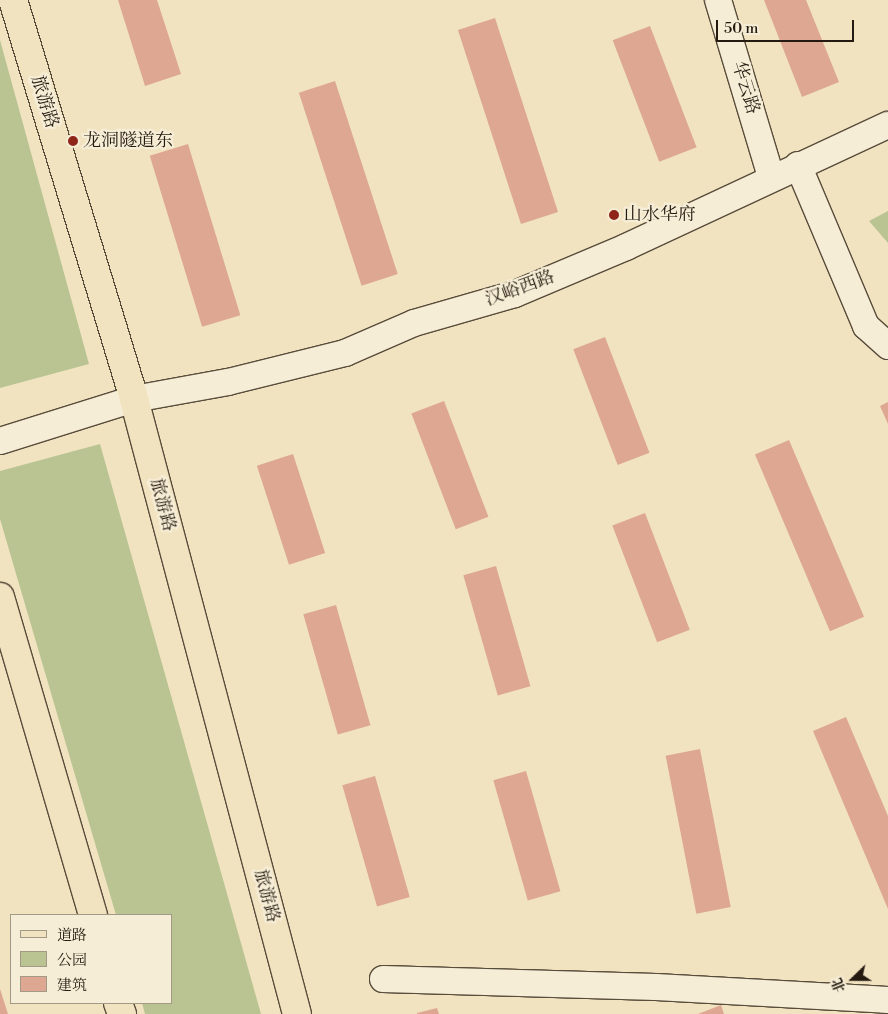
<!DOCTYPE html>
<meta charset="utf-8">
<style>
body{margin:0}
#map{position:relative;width:888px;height:1014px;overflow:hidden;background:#f1e3c0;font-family:"Libre Bodoni","Noto Serif SC",serif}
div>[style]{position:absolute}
.green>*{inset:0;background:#bac492}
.building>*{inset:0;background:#dda792;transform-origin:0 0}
.roads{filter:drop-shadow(1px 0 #584c3b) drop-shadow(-1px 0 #584c3b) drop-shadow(0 1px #584c3b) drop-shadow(0 -1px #584c3b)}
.minor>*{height:26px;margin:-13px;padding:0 13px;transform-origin:13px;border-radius:13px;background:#f6edd6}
.major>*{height:28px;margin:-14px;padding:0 14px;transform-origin:14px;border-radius:14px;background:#f1e3c0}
.dots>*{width:14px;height:14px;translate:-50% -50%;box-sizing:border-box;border:2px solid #f6edd6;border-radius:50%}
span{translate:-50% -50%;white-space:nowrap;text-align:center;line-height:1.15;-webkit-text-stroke:4.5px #f6edd6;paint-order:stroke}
.street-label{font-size:18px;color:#251a0f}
.poi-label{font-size:18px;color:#251a0f}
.left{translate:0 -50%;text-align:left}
.legend{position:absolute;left:10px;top:914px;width:162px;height:90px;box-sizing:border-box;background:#f6edd6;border:1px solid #a29986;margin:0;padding:6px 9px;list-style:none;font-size:15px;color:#251a0f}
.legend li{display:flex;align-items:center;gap:10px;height:25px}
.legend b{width:25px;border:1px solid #a29986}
.north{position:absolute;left:828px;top:954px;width:50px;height:50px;-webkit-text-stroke:4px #f6edd6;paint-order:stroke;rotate:248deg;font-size:14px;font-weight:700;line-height:20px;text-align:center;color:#251a0f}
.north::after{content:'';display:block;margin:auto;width:18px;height:22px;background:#251a0f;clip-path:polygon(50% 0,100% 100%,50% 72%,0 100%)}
.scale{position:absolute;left:716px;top:20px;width:138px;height:22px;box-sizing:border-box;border:2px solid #251a0f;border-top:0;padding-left:6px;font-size:15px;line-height:18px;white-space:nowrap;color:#251a0f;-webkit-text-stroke:4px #f6edd6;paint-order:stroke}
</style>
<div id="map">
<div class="green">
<i style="clip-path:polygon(0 40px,89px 364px,0 388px)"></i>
<i style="clip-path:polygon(888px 211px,888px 243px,869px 221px)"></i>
<i style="clip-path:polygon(100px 444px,261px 1014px,145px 1014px,142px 1003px,171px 1003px,171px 915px,116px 915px,0 519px,0 471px)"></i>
</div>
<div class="building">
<i style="clip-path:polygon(118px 0,157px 0,181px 74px,145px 86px)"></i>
<i style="clip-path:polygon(764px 0,806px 0,839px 82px,802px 97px)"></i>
<i style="left:495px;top:18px;width:204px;height:39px;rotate:72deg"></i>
<i style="left:650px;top:26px;width:130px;height:40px;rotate:69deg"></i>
<i style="left:335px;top:81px;width:203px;height:38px;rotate:72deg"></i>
<i style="left:188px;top:144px;width:179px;height:40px;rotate:73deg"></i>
<i style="left:605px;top:337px;width:124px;height:34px;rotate:69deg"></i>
<i style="left:444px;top:401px;width:124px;height:35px;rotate:69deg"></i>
<i style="clip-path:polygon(888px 402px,888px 424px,880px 406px)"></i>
<i style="left:789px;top:440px;width:192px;height:37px;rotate:67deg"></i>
<i style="left:293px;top:454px;width:104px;height:38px;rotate:72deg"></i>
<i style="left:645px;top:513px;width:125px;height:35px;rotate:69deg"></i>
<i style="left:496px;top:566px;width:125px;height:34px;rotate:74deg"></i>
<i style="left:336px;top:605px;width:125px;height:34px;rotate:74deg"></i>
<i style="clip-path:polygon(846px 717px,888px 816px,888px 909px,813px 731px)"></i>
<i style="left:700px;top:749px;width:161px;height:35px;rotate:79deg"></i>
<i style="left:526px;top:771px;width:125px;height:34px;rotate:74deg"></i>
<i style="left:375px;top:776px;width:126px;height:34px;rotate:74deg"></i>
<i style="clip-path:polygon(0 989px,8px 1014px,0 1014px)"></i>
<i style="clip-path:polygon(721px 1005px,724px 1014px,698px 1014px)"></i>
<i style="clip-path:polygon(437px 1008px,439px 1014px,417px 1014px,417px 1013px)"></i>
</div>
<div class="roads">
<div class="minor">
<i style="left:718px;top:0;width:185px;rotate:73.3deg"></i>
<i style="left:798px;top:165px;width:175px;rotate:67.1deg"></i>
<i style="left:866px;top:326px;width:30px;rotate:42deg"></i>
<i style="left:0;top:441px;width:140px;rotate:-17.4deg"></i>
<i style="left:134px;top:399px;width:96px;rotate:-10.3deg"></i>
<i style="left:228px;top:382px;width:121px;rotate:-13.9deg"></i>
<i style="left:345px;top:353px;width:75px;rotate:-23.5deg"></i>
<i style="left:414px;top:323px;width:105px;rotate:-16deg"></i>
<i style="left:515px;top:294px;width:121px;rotate:-22.9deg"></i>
<i style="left:626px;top:247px;width:289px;rotate:-25deg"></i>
<i style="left:383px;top:979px;width:273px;rotate:1.7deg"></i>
<i style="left:656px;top:987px;width:232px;rotate:3.2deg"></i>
</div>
<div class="major">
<i style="left:13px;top:0;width:417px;rotate:73.1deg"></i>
<i style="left:134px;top:399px;width:636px;rotate:75.16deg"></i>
<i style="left:0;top:597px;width:331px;rotate:73.7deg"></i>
<i style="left:118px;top:1003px;width:12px;rotate:70deg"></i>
</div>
</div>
<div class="dots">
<i style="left:73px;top:141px;background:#8f2418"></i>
<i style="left:614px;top:215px;background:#8f2418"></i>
</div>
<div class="street-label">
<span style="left:745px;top:88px;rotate:73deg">华云路</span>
<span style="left:44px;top:102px;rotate:73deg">旅游路</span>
<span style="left:520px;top:289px;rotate:-20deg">汉峪西路</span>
<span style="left:162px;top:505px;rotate:75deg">旅游路</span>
<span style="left:266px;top:896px;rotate:75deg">旅游路</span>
</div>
<div class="poi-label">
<span class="left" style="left:83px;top:141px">龙洞隧道东</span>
<span class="left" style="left:624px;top:215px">山水华府</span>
</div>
<ul class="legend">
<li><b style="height:6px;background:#f1e3c0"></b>道路</li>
<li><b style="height:14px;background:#bac492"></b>公园</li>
<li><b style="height:14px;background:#dda792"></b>建筑</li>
</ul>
<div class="north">北</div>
<div class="scale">50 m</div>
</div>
